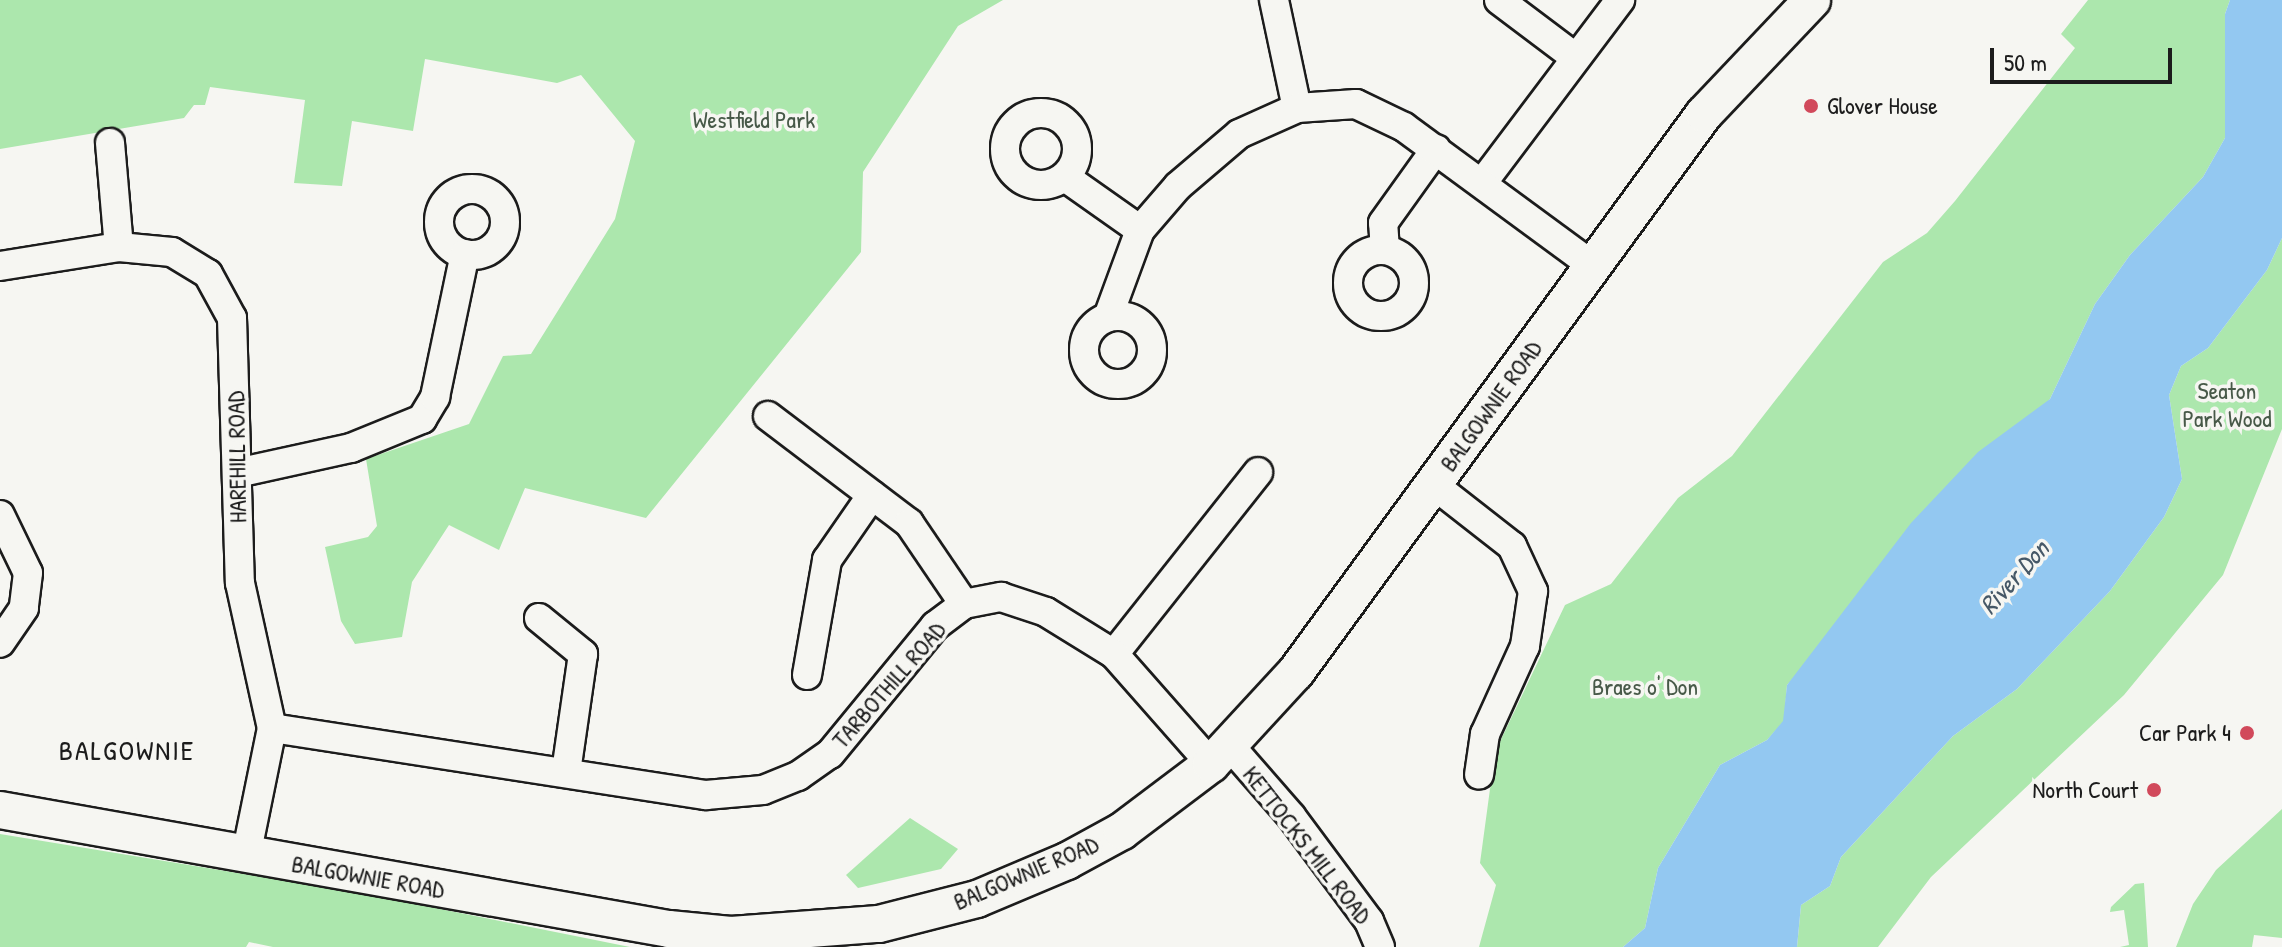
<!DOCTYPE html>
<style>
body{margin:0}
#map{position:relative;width:2282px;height:947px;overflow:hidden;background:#f6f6f2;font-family:"Patrick Hand",sans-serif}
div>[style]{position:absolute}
.green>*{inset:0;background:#ace7ad}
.water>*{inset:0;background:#93c8f1}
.roads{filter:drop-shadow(2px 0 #1c1c1c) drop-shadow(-2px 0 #1c1c1c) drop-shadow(0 2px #1c1c1c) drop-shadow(0 -2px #1c1c1c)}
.minor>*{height:28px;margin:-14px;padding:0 14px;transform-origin:14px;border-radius:14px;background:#f6f6f2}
.minor>.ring{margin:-14px;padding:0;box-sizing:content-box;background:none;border:28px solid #f6f6f2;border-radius:50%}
.tertiary>*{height:36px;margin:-18px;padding:0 18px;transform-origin:18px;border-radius:18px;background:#f6f6f2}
.dots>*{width:22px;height:22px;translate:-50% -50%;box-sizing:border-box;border:4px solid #f6f6f2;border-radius:50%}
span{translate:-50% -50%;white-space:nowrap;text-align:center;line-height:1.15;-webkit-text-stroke:7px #f6f6f2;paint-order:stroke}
.poi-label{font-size:24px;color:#1c1c1c}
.left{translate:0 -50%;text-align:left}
.right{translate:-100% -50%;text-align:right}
.park-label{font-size:24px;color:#475948}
.street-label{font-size:24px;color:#1c1c1c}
.water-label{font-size:26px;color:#465867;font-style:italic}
.quarter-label{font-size:28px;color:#1c1c1c;letter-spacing:2px}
.scale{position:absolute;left:1990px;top:48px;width:182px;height:36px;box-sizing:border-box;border:4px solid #1c1c1c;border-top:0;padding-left:10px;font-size:24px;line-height:28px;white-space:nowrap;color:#1c1c1c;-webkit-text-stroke:6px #f6f6f2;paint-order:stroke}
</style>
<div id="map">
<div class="green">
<i style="clip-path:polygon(0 0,1003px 0,958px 26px,863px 172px,861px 252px,646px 518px,525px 488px,499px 550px,449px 525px,412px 582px,402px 637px,355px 644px,341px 621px,325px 547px,368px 537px,377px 526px,366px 459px,469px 424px,503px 356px,531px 354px,615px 219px,635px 141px,581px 75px,557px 83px,425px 59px,413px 131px,352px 121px,342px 186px,294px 183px,305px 100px,210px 87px,205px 105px,194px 105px,184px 118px,0 149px)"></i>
<i style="clip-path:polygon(2088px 0,2230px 0,2225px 14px,2225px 138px,2203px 177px,2130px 255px,2095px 304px,2050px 399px,1787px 685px,1784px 721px,1767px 740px,1720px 765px,1658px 868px,1645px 928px,1623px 947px,1479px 947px,1496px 885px,1480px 863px,1495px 752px,1565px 605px,1611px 584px,1678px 498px,1732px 456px,1883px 262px,1927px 233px,1955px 201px,2075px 48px,2061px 34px)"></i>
<i style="clip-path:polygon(2282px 238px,2282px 429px,2223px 575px,2124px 695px,1931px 877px,1878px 947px,1797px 947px,1801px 905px,1830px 886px,1841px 857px,1953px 736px,2017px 689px,2110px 591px,2164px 517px,2182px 479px,2169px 395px,2181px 366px,2208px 348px,2267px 270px)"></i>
<i style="clip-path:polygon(2282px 809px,2282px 938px,2254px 935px,2252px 947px,2176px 947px,2193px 904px,2216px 870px)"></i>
<i style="clip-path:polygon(910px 818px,958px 849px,941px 869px,858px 888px,846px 875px)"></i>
<i style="clip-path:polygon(0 834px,366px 894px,630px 947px,273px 947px,249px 942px,246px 947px,0 947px)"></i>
<i style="clip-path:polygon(2144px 883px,2148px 947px,2120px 947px,2129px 945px,2124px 910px,2110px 912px,2111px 907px,2135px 884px)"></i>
</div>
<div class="water">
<i style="clip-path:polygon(2230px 0,2282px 0,2282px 238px,2267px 270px,2208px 348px,2181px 366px,2169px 395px,2182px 479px,2164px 517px,2110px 591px,2017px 689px,1953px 736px,1841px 857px,1830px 886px,1801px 905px,1797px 947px,1623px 947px,1645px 928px,1658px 868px,1720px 765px,1767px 740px,1783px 721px,1787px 685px,1911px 523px,1978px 452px,2050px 399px,2095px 304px,2130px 255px,2203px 177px,2225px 138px,2225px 14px)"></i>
</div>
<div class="roads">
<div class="minor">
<i style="left:1274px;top:0;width:110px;rotate:78deg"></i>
<i style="left:1499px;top:0;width:96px;rotate:37deg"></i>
<i class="ring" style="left:1005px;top:113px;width:44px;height:44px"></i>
<i style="left:110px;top:143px;width:104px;rotate:85.1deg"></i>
<i style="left:1065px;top:177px;width:92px;rotate:35.2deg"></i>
<i style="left:1483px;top:182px;width:228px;rotate:-53deg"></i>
<i class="ring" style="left:439px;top:189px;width:38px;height:38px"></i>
<i class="ring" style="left:1348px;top:250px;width:38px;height:38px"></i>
<i style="left:1385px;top:250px;width:27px;rotate:-94deg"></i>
<i style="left:1383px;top:223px;width:91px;rotate:-54.4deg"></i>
<i style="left:0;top:266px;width:121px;rotate:-9.1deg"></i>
<i style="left:119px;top:247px;width:53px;rotate:5.4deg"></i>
<i style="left:172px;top:252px;width:42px;rotate:31.4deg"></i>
<i style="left:208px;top:274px;width:50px;rotate:61.4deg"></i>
<i style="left:232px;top:318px;width:265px;rotate:88.3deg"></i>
<i style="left:240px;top:583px;width:148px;rotate:77.6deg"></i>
<i style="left:272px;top:728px;width:131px;rotate:101.5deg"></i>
<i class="ring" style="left:1084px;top:316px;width:40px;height:40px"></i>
<i style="left:1108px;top:317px;width:93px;rotate:-69.8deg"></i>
<i style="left:1140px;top:230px;width:58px;rotate:-49.2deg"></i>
<i style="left:1178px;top:186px;width:80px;rotate:-40.4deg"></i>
<i style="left:1239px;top:134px;width:64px;rotate:-24.1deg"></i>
<i style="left:1297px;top:108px;width:59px;rotate:-3.9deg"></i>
<i style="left:1356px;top:104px;width:53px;rotate:25.6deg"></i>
<i style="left:1404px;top:127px;width:235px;rotate:36.3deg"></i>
<i style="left:768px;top:416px;width:177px;rotate:37.2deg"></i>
<i style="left:909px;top:523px;width:98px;rotate:55.8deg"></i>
<i style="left:237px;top:473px;width:117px;rotate:-12.4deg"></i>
<i style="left:351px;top:448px;width:77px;rotate:-22.2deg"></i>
<i style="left:422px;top:419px;width:26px;rotate:-59deg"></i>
<i style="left:435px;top:397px;width:146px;rotate:-78.2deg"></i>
<i style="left:1434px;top:485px;width:99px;rotate:38deg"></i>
<i style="left:1512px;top:546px;width:50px;rotate:65deg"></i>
<i style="left:1533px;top:591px;width:56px;rotate:98.3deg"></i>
<i style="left:1525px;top:646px;width:97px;rotate:114.4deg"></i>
<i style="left:1485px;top:734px;width:41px;rotate:98.3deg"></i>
<i style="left:0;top:515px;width:64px;rotate:64.2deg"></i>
<i style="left:28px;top:573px;width:35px;rotate:97deg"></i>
<i style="left:24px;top:608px;width:42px;rotate:124.4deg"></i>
<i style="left:539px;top:618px;width:57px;rotate:39.3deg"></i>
<i style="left:583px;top:654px;width:119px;rotate:98.2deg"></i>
<i style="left:1114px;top:654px;width:232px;rotate:-51.6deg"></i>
<i style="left:807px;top:675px;width:117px;rotate:-80.1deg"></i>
<i style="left:827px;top:560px;width:79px;rotate:-55.3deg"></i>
<i style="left:272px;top:728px;width:439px;rotate:8.8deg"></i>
<i style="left:706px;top:795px;width:57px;rotate:-5deg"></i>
<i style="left:763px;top:790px;width:38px;rotate:-22deg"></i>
<i style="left:798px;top:776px;width:39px;rotate:-35deg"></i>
<i style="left:830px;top:754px;width:166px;rotate:-50.6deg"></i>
<i style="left:935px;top:626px;width:36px;rotate:-37deg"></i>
<i style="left:964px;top:604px;width:38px;rotate:-11deg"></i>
<i style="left:1001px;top:597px;width:47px;rotate:18.4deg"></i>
<i style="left:1046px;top:612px;width:80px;rotate:31.7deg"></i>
<i style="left:1114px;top:654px;width:147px;rotate:48.6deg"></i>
<i style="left:1230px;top:746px;width:93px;rotate:48.9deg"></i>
<i style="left:1291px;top:816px;width:131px;rotate:53.4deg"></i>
<i style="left:1369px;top:921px;width:28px;rotate:67deg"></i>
</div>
<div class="tertiary">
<i style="left:0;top:810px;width:680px;rotate:10.09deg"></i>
<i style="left:669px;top:929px;width:62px;rotate:5.5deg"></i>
<i style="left:731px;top:935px;width:148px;rotate:-4.3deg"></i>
<i style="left:879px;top:924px;width:101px;rotate:-14.3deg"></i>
<i style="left:977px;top:899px;width:98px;rotate:-22.9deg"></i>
<i style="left:1067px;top:861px;width:63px;rotate:-28.6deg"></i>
<i style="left:1122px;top:831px;width:111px;rotate:-37deg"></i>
<i style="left:1211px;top:764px;width:125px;rotate:-47.3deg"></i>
<i style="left:1296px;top:672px;width:691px;rotate:-53.83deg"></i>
<i style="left:1704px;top:114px;width:157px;rotate:-46.5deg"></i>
</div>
</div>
<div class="dots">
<i style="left:1811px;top:106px;background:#d1495b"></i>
<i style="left:2247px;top:733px;background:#d1495b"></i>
<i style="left:2154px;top:790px;background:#d1495b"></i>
</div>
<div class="poi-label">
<span class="left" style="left:1827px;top:106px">Glover House</span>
<span class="right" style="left:2231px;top:733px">Car Park 4</span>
<span class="right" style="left:2138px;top:790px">North Court</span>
</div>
<div class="park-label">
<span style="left:754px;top:120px">Westfield Park</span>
<span style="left:2227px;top:405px">Seaton<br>Park Wood</span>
<span style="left:1645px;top:687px">Braes o' Don</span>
</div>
<div class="street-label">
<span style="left:1491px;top:406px;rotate:-54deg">BALGOWNIE ROAD</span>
<span style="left:237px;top:457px;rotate:-91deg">HAREHILL ROAD</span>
<span style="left:889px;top:685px;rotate:-49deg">TARBOTHILL ROAD</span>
<span style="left:1307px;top:845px;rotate:52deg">KETTOCKS MILL ROAD</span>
<span style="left:1026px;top:873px;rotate:-23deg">BALGOWNIE ROAD</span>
<span style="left:368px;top:877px;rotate:10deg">BALGOWNIE ROAD</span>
</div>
<div class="water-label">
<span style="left:2014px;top:577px;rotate:-48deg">River Don</span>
</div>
<div class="quarter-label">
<span style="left:127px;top:750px">BALGOWNIE</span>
</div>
<div class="scale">50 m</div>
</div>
